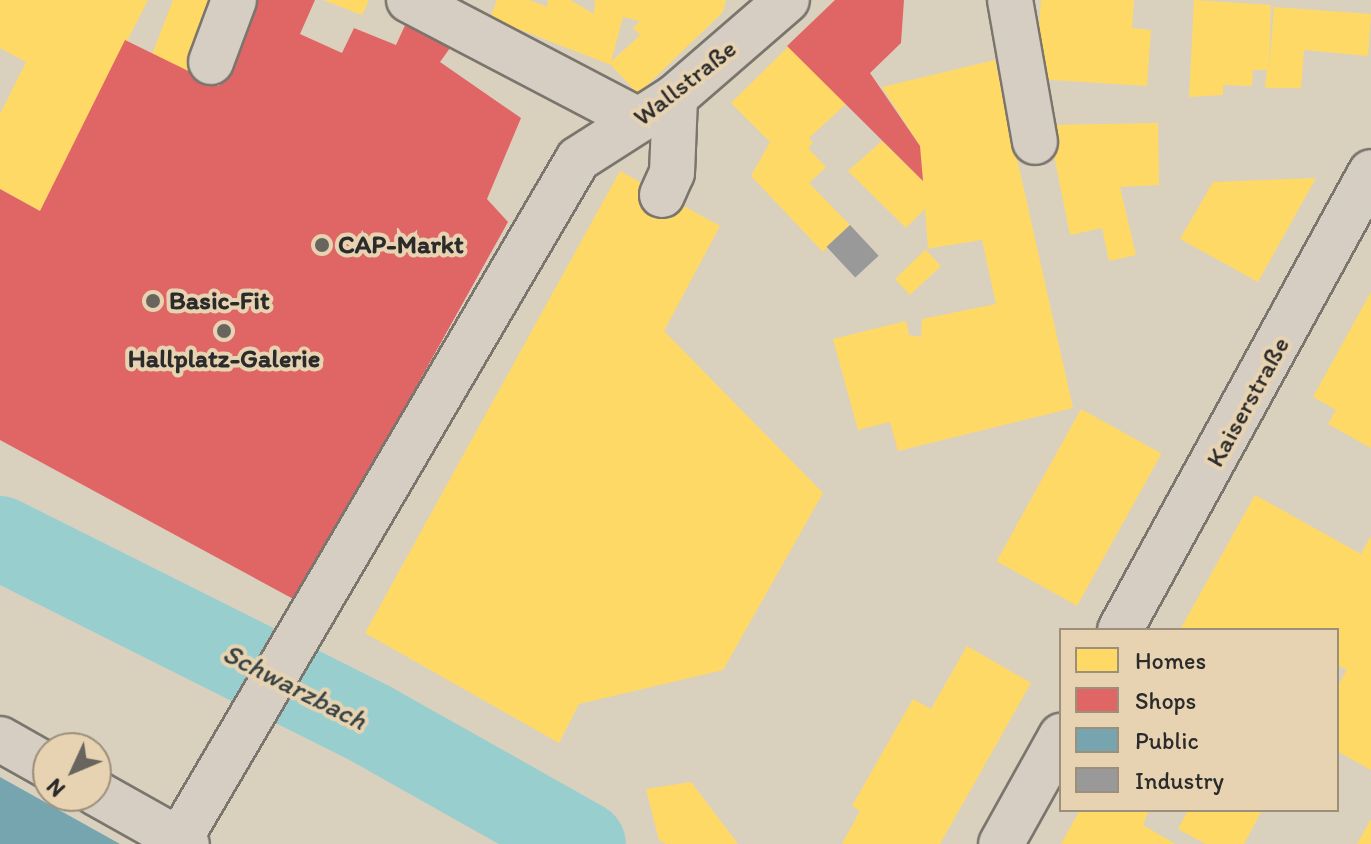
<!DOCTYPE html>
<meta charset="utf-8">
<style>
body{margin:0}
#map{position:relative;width:1371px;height:844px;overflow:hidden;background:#dad0be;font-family:Itim,sans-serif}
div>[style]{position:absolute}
.homes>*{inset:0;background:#ffd966;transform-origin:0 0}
.shops>*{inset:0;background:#e06666}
.public>*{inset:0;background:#76a5af}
.industry>*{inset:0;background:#999;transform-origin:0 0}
.river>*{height:84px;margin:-42px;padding:0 42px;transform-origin:42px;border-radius:42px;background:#99cecf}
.roads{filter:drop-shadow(2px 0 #7a756d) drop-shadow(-2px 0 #7a756d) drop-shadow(0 2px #7a756d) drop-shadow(0 -2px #7a756d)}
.minor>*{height:44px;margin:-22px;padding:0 22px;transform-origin:22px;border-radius:22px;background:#d6cec2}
.dots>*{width:22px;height:22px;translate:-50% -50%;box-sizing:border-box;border:4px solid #e7d3b1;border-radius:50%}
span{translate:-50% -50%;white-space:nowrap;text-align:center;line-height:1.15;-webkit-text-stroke:8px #e7d3b1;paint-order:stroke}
.street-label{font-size:26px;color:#2b2b2b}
.poi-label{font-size:26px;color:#2b2b2b;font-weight:700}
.left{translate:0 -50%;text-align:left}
.water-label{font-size:28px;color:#374345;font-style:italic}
.legend{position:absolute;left:1059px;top:628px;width:280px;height:184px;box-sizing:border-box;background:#e7d3b1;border:2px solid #9c907b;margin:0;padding:10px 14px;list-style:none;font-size:24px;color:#2b2b2b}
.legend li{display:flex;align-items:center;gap:16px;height:40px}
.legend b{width:40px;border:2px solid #9c907b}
.north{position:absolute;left:32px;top:732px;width:80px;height:80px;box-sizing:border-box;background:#e7d3b1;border:2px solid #9c907b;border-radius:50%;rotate:226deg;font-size:22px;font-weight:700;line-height:32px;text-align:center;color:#2b2b2b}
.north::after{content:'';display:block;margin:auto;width:28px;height:36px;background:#68655e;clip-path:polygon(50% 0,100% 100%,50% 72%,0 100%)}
</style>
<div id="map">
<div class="homes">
<i style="clip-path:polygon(0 0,148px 0,40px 211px,0 189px,0 114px,26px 62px,0 48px)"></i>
<i style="clip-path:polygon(173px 0,219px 0,190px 73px,152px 55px)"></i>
<i style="clip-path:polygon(323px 0,369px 0,362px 15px)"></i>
<i style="clip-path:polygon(evenodd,497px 0,529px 0,547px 7px,548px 0,570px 0,594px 14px,595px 0,726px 0,723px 12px,638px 94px,611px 65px,490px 18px,497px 0,623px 17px,640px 21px,633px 28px,640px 35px,611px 62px,623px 17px)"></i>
<i style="clip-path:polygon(1041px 0,1134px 0,1132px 28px,1151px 30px,1147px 86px,1035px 79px)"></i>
<i style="clip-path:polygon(1194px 0,1271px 5px,1269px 70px,1274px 7px,1371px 14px,1368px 56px,1304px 50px,1301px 88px,1265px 88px,1267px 70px,1253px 70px,1252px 86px,1223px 85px,1223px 95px,1189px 97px)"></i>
<i style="clip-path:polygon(788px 47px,846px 104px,809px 138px,813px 143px,808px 148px,826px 167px,809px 183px,850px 225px,823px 252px,751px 176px,770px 142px,731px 103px)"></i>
<i style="clip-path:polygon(995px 60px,1073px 408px,898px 451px,890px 422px,858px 430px,833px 339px,906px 321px,909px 335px,921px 337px,922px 319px,996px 304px,982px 240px,925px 249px,941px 266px,910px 295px,895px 279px,928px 247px,925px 209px,906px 228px,848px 171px,882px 141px,923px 181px,920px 146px,882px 87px)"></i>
<i style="clip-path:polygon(1158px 123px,1159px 185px,1120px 187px,1136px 255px,1109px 261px,1102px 228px,1070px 235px,1048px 125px)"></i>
<i style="clip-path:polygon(620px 171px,720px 226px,664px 331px,823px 493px,723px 670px,579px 704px,559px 743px,365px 633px)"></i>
<i style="clip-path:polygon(1316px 178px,1258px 282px,1180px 239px,1213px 182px)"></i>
<i style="clip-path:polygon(1371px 292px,1371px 448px,1328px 424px,1336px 410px,1313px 397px)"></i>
<i style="left:1081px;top:409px;width:92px;height:174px;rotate:29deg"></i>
<i style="clip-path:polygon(1255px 495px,1361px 554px,1371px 536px,1371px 770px,1337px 751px,1337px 687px,1347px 670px,1337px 665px,1337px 630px,1180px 630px)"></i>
<i style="clip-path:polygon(967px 646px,1031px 683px,940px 844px,842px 844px,860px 811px,852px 806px,913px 699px,931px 709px)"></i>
<i style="clip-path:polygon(691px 782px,738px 844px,666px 844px,659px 840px,646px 789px)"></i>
<i style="clip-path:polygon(1080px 810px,1149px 810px,1143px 825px,1175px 844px,1061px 844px)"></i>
<i style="clip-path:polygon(1188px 810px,1262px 810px,1244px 844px,1206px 844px,1178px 829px)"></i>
<i style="clip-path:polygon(1371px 819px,1371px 844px,1357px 844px,1361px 837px)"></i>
</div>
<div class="shops">
<i style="clip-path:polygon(252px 0,315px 0,300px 34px,342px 53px,354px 28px,396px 45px,407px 21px,455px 41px,440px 62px,521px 118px,487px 199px,508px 222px,297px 601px,0 440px,0 189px,40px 211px,125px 40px,219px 86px)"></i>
<i style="clip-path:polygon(835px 0,904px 0,901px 43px,870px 73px,920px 146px,923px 181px,787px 46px)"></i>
</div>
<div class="public">
<i style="clip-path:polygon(0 777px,120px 844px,0 844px)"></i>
</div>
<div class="industry">
<i style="left:850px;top:225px;width:42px;height:32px;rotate:47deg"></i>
</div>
<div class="river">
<i style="left:0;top:538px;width:417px;rotate:26.6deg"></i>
<i style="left:373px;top:725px;width:242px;rotate:29.4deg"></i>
</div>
<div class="roads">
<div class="minor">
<i style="left:409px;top:0;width:259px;rotate:27.6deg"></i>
<i style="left:1010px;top:0;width:144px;rotate:80deg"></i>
<i style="left:211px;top:62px;width:66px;rotate:-69.6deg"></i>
<i style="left:662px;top:195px;width:24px;rotate:-66deg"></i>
<i style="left:672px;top:173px;width:76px;rotate:-87.7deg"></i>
<i style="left:1120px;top:630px;width:522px;rotate:-61.28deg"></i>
<i style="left:0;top:739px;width:55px;rotate:29.4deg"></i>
<i style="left:96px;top:793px;width:104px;rotate:29.3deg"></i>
<i style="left:179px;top:840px;width:789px;rotate:-59.63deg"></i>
<i style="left:578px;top:159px;width:115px;rotate:-32.6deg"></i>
<i style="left:675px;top:97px;width:148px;rotate:-40.9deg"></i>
<i style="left:1001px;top:844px;width:124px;rotate:-60.9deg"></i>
</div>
</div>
<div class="dots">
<i style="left:322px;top:245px;background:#68655e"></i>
<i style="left:153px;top:301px;background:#68655e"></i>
<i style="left:224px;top:331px;background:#68655e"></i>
</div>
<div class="street-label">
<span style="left:685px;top:83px;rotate:-38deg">Wallstraße</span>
<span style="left:1248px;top:402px;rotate:-61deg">Kaiserstraße</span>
</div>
<div class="poi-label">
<span class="left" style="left:338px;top:245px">CAP-Markt</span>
<span class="left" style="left:169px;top:301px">Basic-Fit</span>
<span style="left:224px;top:359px">Hallplatz-Galerie</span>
</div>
<div class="water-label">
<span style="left:295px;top:686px;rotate:27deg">Schwarzbach</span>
</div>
<ul class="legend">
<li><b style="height:22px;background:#ffd966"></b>Homes</li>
<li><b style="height:22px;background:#e06666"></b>Shops</li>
<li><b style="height:22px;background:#76a5af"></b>Public</li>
<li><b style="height:22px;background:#999"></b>Industry</li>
</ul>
<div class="north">N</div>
</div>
